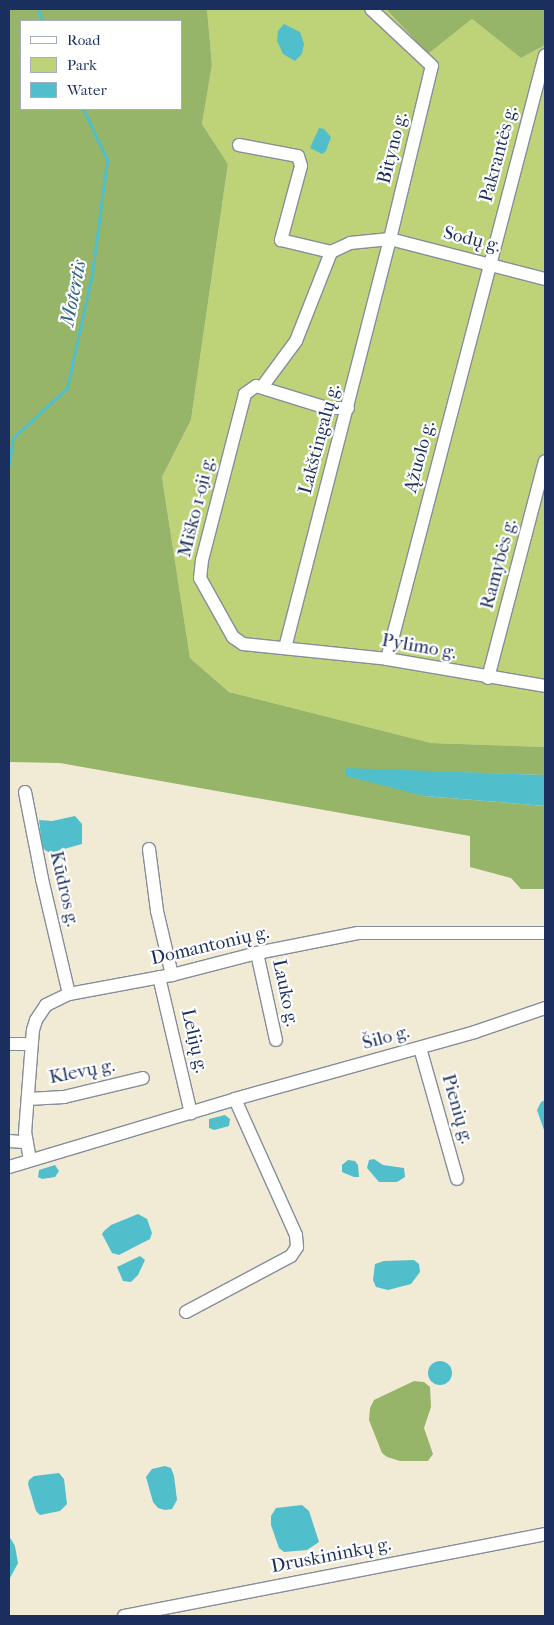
<!DOCTYPE html>
<meta charset="utf-8">
<style>
body{margin:0}
#map{position:relative;width:554px;height:1625px;overflow:hidden;background:#f1ebd6;font-family:"IM FELL French Canon",serif}
div>[style]{position:absolute}
.green>*{inset:0;background:#bed377}
.forest>*{inset:0;background:#96b568}
.water>*{inset:0;background:#51becb}
.round{border-radius:50%}
.stream>*{height:2.5px;margin:-1.25px;padding:0 1.25px;transform-origin:1.25px;border-radius:1.25px;background:#51becb}
.roads{filter:drop-shadow(1px 0 #868d9a) drop-shadow(-1px 0 #868d9a) drop-shadow(0 1px #868d9a) drop-shadow(0 -1px #868d9a)}
.minor>*{height:12px;margin:-6px;padding:0 6px;transform-origin:6px;border-radius:6px;background:#fff}
span{translate:-50% -50%;white-space:nowrap;text-align:center;line-height:1.15;-webkit-text-stroke:4.5px #fff;paint-order:stroke}
.street-label{font-size:19px;color:#1b2f5e}
.water-label{font-size:20px;color:#2e6184;font-style:italic}
.frame{position:absolute;inset:0;border:10px solid #1b2f5e;pointer-events:none}
.legend{position:absolute;left:20px;top:20px;width:162px;height:90px;box-sizing:border-box;background:#fff;border:1px solid #a4acbf;margin:0;padding:6px 9px;list-style:none;font-size:15px;color:#1b2f5e}
.legend li{display:flex;align-items:center;gap:10px;height:25px}
.legend b{width:25px;border:1px solid #a4acbf}
</style>
<div id="map">
<div class="green">
<i style="clip-path:polygon(207px 9px,386px 9px,428px 54px,472px 19px,521px 58px,545px 45px,545px 747px,431px 743px,229px 692px,190px 658px,162px 477px,191px 420px,228px 164px,202px 124px,212px 65px)"></i>
</div>
<div class="forest">
<i style="clip-path:polygon(evenodd,9px 9px,207px 9px,212px 65px,202px 124px,228px 164px,191px 420px,162px 477px,190px 658px,229px 692px,431px 743px,545px 747px,545px 775px,345px 769px,424px 796px,545px 806px,545px 889px,521px 889px,511px 878px,470px 867px,470px 836px,60px 763px,9px 762px,9px 9px,21px 21px,181px 21px,181px 109px,21px 109px,21px 21px)"></i>
<i style="clip-path:polygon(386px 9px,545px 9px,545px 45px,521px 58px,472px 19px,428px 54px)"></i>
<i style="clip-path:polygon(414px 1381px,424px 1382px,430px 1387px,431px 1407px,424px 1428px,433px 1454px,428px 1461px,400px 1461px,387px 1457px,382px 1453px,369px 1420px,370px 1408px,374px 1400px)"></i>
</div>
<div class="water">
<i style="clip-path:polygon(284px 24px,300px 32px,304px 44px,302px 54px,295px 61px,283px 54px,277px 41px,278px 31px)"></i>
<i style="clip-path:polygon(319px 128px,324px 129px,331px 137px,326px 151px,322px 154px,310px 148px)"></i>
<i style="clip-path:polygon(345px 768px,545px 775px,545px 806px,424px 796px,346px 776px)"></i>
<i style="clip-path:polygon(75px 816px,82px 824px,82px 844px,50px 853px,45px 850px,42px 846px,39px 820px,52px 821px)"></i>
<i style="clip-path:polygon(545px 1100px,545px 1133px,537px 1110px,541px 1102px)"></i>
<i style="clip-path:polygon(225px 1115px,230px 1119px,229px 1126px,214px 1130px,209px 1128px,209px 1119px)"></i>
<i style="clip-path:polygon(374px 1159px,383px 1165px,404px 1168px,405px 1177px,397px 1182px,379px 1182px,367px 1168px,369px 1160px)"></i>
<i style="clip-path:polygon(348px 1160px,355px 1161px,358px 1165px,359px 1177px,354px 1177px,342px 1172px,342px 1165px)"></i>
<i style="clip-path:polygon(55px 1165px,59px 1171px,55px 1177px,42px 1179px,38px 1177px,39px 1170px)"></i>
<i style="clip-path:polygon(138px 1214px,147px 1219px,152px 1233px,150px 1239px,119px 1255px,112px 1253px,102px 1234px,104px 1231px,111px 1225px)"></i>
<i style="clip-path:polygon(140px 1256px,145px 1260px,138px 1275px,131px 1282px,123px 1281px,117px 1267px)"></i>
<i style="clip-path:polygon(414px 1260px,419px 1264px,420px 1272px,411px 1284px,388px 1290px,376px 1287px,373px 1280px,375px 1264px,384px 1261px)"></i>
<i class="round" style="left:428px;top:1361px;width:24px;height:24px"></i>
<i style="clip-path:polygon(165px 1466px,171px 1468px,174px 1476px,177px 1500px,172px 1509px,165px 1510px,158px 1508px,153px 1502px,146px 1477px,152px 1469px)"></i>
<i style="clip-path:polygon(59px 1473px,64px 1479px,67px 1504px,60px 1511px,40px 1515px,36px 1511px,28px 1484px,29px 1480px,34px 1476px)"></i>
<i style="clip-path:polygon(302px 1505px,309px 1511px,319px 1542px,307px 1550px,284px 1552px,279px 1548px,271px 1525px,271px 1516px,276px 1508px)"></i>
<i style="clip-path:polygon(9px 1536px,15px 1546px,18px 1563px,9px 1580px)"></i>
</div>
<div class="stream">
<i style="left:38px;top:9px;width:13px;rotate:67deg"></i>
<i style="left:9px;top:465px;width:27px;rotate:-82deg"></i>
<i style="left:13px;top:438px;width:74px;rotate:-42.8deg"></i>
<i style="left:67px;top:388px;width:117px;rotate:-77.6deg"></i>
<i style="left:92px;top:274px;width:115px;rotate:-82.5deg"></i>
<i style="left:107px;top:160px;width:56px;rotate:-115.2deg"></i>
</div>
<div class="roads">
<div class="minor">
<i style="left:239px;top:145px;width:60px;rotate:10.6deg"></i>
<i style="left:298px;top:156px;width:10px;rotate:73deg"></i>
<i style="left:301px;top:166px;width:77px;rotate:105.1deg"></i>
<i style="left:281px;top:240px;width:51px;rotate:13.5deg"></i>
<i style="left:331px;top:252px;width:21px;rotate:-25deg"></i>
<i style="left:350px;top:243px;width:40px;rotate:-5.7deg"></i>
<i style="left:390px;top:239px;width:160px;rotate:14.5deg"></i>
<i style="left:262px;top:387px;width:57px;rotate:-53.5deg"></i>
<i style="left:296px;top:341px;width:96px;rotate:-68.5deg"></i>
<i style="left:348px;top:408px;width:21px;rotate:180deg"></i>
<i style="left:327px;top:408px;width:74px;rotate:-162.8deg"></i>
<i style="left:256px;top:386px;width:14px;rotate:144deg"></i>
<i style="left:245px;top:394px;width:171px;rotate:104.5deg"></i>
<i style="left:202px;top:560px;width:18px;rotate:96deg"></i>
<i style="left:200px;top:578px;width:68px;rotate:60.8deg"></i>
<i style="left:233px;top:637px;width:12px;rotate:35deg"></i>
<i style="left:243px;top:644px;width:145px;rotate:5.9deg"></i>
<i style="left:387px;top:659px;width:160px;rotate:9.7deg"></i>
<i style="left:285px;top:648px;width:422px;rotate:-75.6deg"></i>
<i style="left:390px;top:239px;width:178px;rotate:-76.4deg"></i>
<i style="left:432px;top:66px;width:83px;rotate:-136.9deg"></i>
<i style="left:387px;top:659px;width:624px;rotate:-75.34deg"></i>
<i style="left:488px;top:678px;width:224px;rotate:-75.3deg"></i>
<i style="left:25px;top:792px;width:89px;rotate:78.9deg"></i>
<i style="left:42px;top:879px;width:118px;rotate:76.8deg"></i>
<i style="left:149px;top:849px;width:63px;rotate:82.6deg"></i>
<i style="left:157px;top:911px;width:66px;rotate:76.8deg"></i>
<i style="left:257px;top:953px;width:89px;rotate:77.7deg"></i>
<i style="left:159px;top:977px;width:140px;rotate:76.8deg"></i>
<i style="left:9px;top:1044px;width:22px"></i>
<i style="left:420px;top:1048px;width:136px;rotate:74.2deg"></i>
<i style="left:28px;top:1099px;width:36px;rotate:-3deg"></i>
<i style="left:64px;top:1097px;width:81px;rotate:-13.5deg"></i>
<i style="left:9px;top:1141px;width:16px;rotate:4deg"></i>
<i style="left:30px;top:1160px;width:27px;rotate:-100deg"></i>
<i style="left:25px;top:1133px;width:103px;rotate:-85.6deg"></i>
<i style="left:33px;top:1030px;width:10px;rotate:-73deg"></i>
<i style="left:36px;top:1020px;width:18px;rotate:-56deg"></i>
<i style="left:46px;top:1005px;width:25px;rotate:-26deg"></i>
<i style="left:69px;top:994px;width:105px;rotate:-10.5deg"></i>
<i style="left:172px;top:975px;width:88px;rotate:-14.5deg"></i>
<i style="left:257px;top:953px;width:103px;rotate:-11.2deg"></i>
<i style="left:358px;top:933px;width:187px"></i>
<i style="left:9px;top:1167px;width:236px;rotate:-16.7deg"></i>
<i style="left:235px;top:1099px;width:249px;rotate:-15.6deg"></i>
<i style="left:475px;top:1032px;width:74px;rotate:-18.9deg"></i>
<i style="left:186px;top:1312px;width:119px;rotate:-28.1deg"></i>
<i style="left:291px;top:1256px;width:11px;rotate:-56deg"></i>
<i style="left:297px;top:1247px;width:12px;rotate:-95deg"></i>
<i style="left:296px;top:1235px;width:149px;rotate:-114.2deg"></i>
<i style="left:124px;top:1616px;width:429px;rotate:-11deg"></i>
</div>
</div>
<div class="street-label">
<span style="left:393px;top:148px;rotate:-76deg">Bityno g.</span>
<span style="left:499px;top:154px;rotate:-75deg">Pakrantės g.</span>
<span style="left:472px;top:240px;rotate:14deg">Sodų g.</span>
<span style="left:320px;top:439px;rotate:-75deg">Lakštingalų g.</span>
<span style="left:420px;top:457px;rotate:-75deg">Ąžuolo g.</span>
<span style="left:197px;top:507px;rotate:-76deg">Miško 1-oji g.</span>
<span style="left:499px;top:564px;rotate:-75deg">Ramybės g.</span>
<span style="left:419px;top:647px;rotate:10deg">Pylimo g.</span>
<span style="left:64px;top:889px;rotate:77deg">Kūdros g.</span>
<span style="left:210px;top:946px;rotate:-13deg">Domantonių g.</span>
<span style="left:285px;top:993px;rotate:78deg">Lauko g.</span>
<span style="left:386px;top:1038px;rotate:-15deg">Šilo g.</span>
<span style="left:194px;top:1041px;rotate:77deg">Lelijų g.</span>
<span style="left:82px;top:1072px;rotate:-11deg">Klevų g.</span>
<span style="left:457px;top:1109px;rotate:74deg">Pienių g.</span>
<span style="left:331px;top:1556px;rotate:-11deg">Druskininkų g.</span>
</div>
<div class="water-label">
<span style="left:73px;top:293px;rotate:-79deg">Motertis</span>
</div>
<div class="frame"></div>
<ul class="legend">
<li><b style="height:6px;background:#fff"></b>Road</li>
<li><b style="height:14px;background:#bed377"></b>Park</li>
<li><b style="height:14px;background:#51becb"></b>Water</li>
</ul>
</div>
